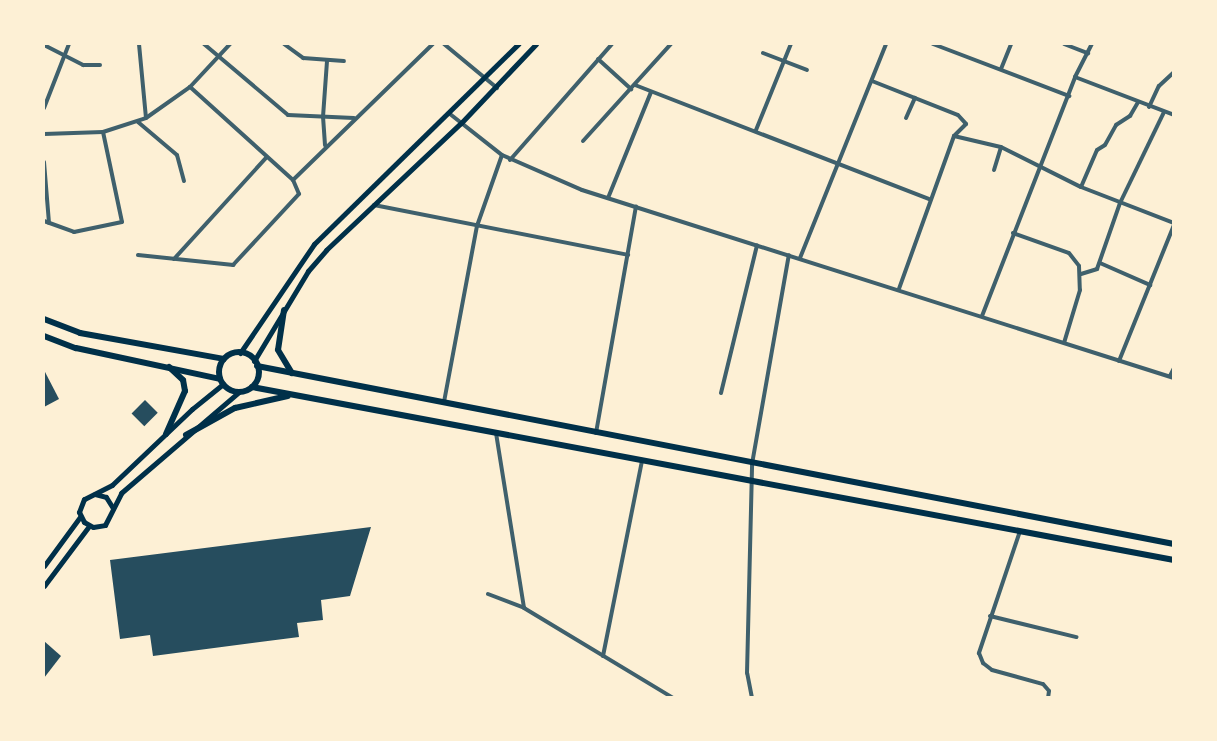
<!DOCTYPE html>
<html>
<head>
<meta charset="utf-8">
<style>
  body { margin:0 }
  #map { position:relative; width:1217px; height:741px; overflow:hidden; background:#fdf0d5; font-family:Literata,serif }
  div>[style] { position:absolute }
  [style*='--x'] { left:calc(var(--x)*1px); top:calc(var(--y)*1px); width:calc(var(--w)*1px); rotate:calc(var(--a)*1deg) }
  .building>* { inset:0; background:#264d5e; transform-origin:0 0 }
  .minor>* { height:4px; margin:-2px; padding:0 2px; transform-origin:2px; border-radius:2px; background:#3f606c }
  .secondary>* { height:5px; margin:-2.5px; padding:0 2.5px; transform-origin:2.5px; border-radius:2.5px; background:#003049 }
  .primary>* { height:6px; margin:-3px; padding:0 3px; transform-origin:3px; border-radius:3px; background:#003049 }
  .primary>.ring { margin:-3px; padding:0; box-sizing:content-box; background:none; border:6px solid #003049; border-radius:50% }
  span { translate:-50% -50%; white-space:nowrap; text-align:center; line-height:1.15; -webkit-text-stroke:4.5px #fdf0d5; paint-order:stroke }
  .frame { position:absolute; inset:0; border:45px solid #fdf0d5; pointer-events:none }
</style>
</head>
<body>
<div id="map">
  <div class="building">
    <i style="clip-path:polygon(44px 370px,59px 399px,44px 407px)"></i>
    <i style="left:145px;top:400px;width:18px;height:19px;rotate:45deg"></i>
    <i style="clip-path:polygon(371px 527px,350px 596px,321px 600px,323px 620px,297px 623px,299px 637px,153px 656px,150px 635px,120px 639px,110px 560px)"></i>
    <i style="clip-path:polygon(44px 641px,61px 656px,44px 678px)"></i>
  </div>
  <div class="minor">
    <i style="--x:139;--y:44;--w:74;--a:84.6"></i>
    <i style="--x:204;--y:44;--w:110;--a:40.2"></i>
    <i style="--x:288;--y:115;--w:66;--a:2.6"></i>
    <i style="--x:284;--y:44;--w:24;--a:36"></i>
    <i style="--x:303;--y:58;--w:41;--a:4.2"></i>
    <i style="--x:444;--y:44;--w:69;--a:39.7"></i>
    <i style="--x:933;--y:44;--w:146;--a:20.9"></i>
    <i style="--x:1064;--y:44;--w:26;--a:21"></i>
    <i style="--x:44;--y:45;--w:44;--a:27.1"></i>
    <i style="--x:83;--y:65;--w:17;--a:0"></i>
    <i style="--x:763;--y:53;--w:47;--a:21.1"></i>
    <i style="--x:598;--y:59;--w:45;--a:42.3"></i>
    <i style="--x:1001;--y:69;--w:27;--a:-68"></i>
    <i style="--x:1075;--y:77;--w:106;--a:21"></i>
    <i style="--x:872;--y:81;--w:92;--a:21.6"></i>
    <i style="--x:958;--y:115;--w:12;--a:48"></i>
    <i style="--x:966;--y:124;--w:17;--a:135"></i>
    <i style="--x:954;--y:136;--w:163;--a:109.8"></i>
    <i style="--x:635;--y:85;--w:315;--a:21.2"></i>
    <i style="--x:1149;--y:107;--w:23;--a:-65"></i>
    <i style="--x:1159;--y:86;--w:21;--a:-43"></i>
    <i style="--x:44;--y:108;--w:69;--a:-68.7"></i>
    <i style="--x:450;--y:114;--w:66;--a:38.3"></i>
    <i style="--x:502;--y:155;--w:87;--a:23.6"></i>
    <i style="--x:582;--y:190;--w:621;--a:17.62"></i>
    <i style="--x:906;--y:118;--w:22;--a:-66"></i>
    <i style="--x:138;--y:122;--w:51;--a:40.2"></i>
    <i style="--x:177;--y:155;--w:27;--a:75"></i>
    <i style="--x:756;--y:130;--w:93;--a:-67.9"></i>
    <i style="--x:44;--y:134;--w:59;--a:-1.9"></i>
    <i style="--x:103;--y:132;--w:45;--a:-18"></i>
    <i style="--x:146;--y:118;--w:54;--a:-35.2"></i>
    <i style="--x:190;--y:87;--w:59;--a:-47.1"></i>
    <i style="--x:954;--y:136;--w:48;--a:13.2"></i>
    <i style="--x:1001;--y:147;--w:89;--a:26.6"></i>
    <i style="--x:1081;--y:187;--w:100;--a:21.2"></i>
    <i style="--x:583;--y:141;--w:131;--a:-47.8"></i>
    <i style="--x:325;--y:145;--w:28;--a:-94"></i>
    <i style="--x:323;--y:117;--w:56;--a:-85.9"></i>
    <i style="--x:510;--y:160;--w:154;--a:-48.7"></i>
    <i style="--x:44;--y:162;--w:61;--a:85.3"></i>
    <i style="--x:994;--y:170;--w:24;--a:-73"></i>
    <i style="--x:293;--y:180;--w:195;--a:-44.2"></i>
    <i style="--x:1081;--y:187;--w:40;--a:-66.6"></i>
    <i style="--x:1097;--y:150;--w:9;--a:-32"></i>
    <i style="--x:1105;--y:145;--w:23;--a:-61"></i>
    <i style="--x:1116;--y:125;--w:17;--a:-33"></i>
    <i style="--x:1130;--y:116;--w:16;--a:-60"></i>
    <i style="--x:608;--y:198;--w:114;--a:-67.9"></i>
    <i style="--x:374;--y:205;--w:259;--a:11.1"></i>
    <i style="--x:44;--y:221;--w:32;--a:20"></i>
    <i style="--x:74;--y:232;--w:49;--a:-11.8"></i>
    <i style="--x:122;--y:222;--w:92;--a:-101.9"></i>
    <i style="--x:1013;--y:233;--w:59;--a:19.7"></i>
    <i style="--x:1069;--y:253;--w:16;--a:52"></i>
    <i style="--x:1079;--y:266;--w:24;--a:88"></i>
    <i style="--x:1080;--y:290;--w:55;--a:106.8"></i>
    <i style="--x:138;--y:255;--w:96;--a:6"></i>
    <i style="--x:233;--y:265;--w:97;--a:-47.1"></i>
    <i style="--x:299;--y:194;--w:15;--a:-113"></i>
    <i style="--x:293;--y:180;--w:139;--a:-137.9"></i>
    <i style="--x:800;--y:258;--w:231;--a:-68.1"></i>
    <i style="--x:174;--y:259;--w:137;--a:-47.7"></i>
    <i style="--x:1100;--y:263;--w:55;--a:23.7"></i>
    <i style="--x:1081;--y:274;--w:17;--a:-17"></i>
    <i style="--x:1097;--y:269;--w:70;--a:-70.8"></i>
    <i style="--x:1120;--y:203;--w:101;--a:-64.2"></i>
    <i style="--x:982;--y:316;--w:256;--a:-68.7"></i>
    <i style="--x:1075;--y:77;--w:37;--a:-63"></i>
    <i style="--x:1119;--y:361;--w:147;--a:-68"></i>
    <i style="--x:1170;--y:376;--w:9;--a:-63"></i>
    <i style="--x:721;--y:393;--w:152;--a:-76.3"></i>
    <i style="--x:444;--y:402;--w:179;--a:-79.4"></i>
    <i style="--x:477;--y:226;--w:75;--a:-70.6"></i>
    <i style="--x:496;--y:433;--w:177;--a:80.9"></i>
    <i style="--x:596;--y:433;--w:230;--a:-80"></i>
    <i style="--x:1020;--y:531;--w:129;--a:108.6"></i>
    <i style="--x:979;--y:653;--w:11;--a:68"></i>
    <i style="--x:983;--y:663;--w:11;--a:38"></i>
    <i style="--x:992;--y:670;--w:53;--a:15.4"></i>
    <i style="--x:1043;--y:684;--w:9;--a:49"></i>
    <i style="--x:1049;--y:691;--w:7;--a:98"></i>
    <i style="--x:488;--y:594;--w:39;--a:21"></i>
    <i style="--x:524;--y:608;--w:174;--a:31.1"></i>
    <i style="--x:990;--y:616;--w:89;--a:13.7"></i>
    <i style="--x:603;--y:656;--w:200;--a:-78.7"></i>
    <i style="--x:752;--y:698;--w:25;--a:-101"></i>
    <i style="--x:747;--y:673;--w:209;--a:-88.6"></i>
    <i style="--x:752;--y:464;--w:212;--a:-80"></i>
  </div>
  <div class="secondary">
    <i style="--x:240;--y:353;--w:132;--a:-55.8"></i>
    <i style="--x:314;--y:244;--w:286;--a:-44.4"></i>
    <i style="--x:254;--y:361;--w:105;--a:-59"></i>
    <i style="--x:308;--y:271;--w:28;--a:-49"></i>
    <i style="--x:326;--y:250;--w:185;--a:-43.3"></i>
    <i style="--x:461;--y:123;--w:109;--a:-46.5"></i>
    <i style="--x:223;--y:384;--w:40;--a:141"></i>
    <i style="--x:192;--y:409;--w:110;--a:136.5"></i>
    <i style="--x:112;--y:485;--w:31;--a:153"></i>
    <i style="--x:84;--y:499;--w:14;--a:111"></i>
    <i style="--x:79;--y:512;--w:11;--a:63"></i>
    <i style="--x:84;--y:522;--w:10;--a:29"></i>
    <i style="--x:93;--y:527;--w:12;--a:-9"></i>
    <i style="--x:105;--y:525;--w:36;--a:-63"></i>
    <i style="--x:121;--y:493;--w:155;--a:-40.6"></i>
    <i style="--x:95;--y:494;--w:11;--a:15"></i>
    <i style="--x:106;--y:497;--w:13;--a:58"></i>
    <i style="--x:44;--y:566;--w:61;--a:-53.7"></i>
    <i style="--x:44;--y:586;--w:75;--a:-53.1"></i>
  </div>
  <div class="primary">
    <i style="--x:284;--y:310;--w:40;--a:98.5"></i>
    <i style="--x:278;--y:350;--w:27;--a:59"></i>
    <i style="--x:44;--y:319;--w:39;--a:21"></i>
    <i style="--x:80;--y:333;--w:146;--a:10.2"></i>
    <i style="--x:44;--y:336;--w:34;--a:21"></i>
    <i style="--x:76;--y:348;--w:147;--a:12.1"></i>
    <i class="ring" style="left:219px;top:352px;width:34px;height:34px"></i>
    <i style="--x:257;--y:366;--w:934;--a:10.99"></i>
    <i style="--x:252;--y:387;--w:938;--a:10.63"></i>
    <i style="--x:166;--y:434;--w:47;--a:-66.2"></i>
    <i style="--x:185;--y:391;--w:11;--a:-100"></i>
    <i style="--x:183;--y:380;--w:19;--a:-137"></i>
    <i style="--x:186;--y:435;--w:56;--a:-28.9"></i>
    <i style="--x:235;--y:408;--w:54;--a:-12.8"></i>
  </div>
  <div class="frame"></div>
</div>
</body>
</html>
